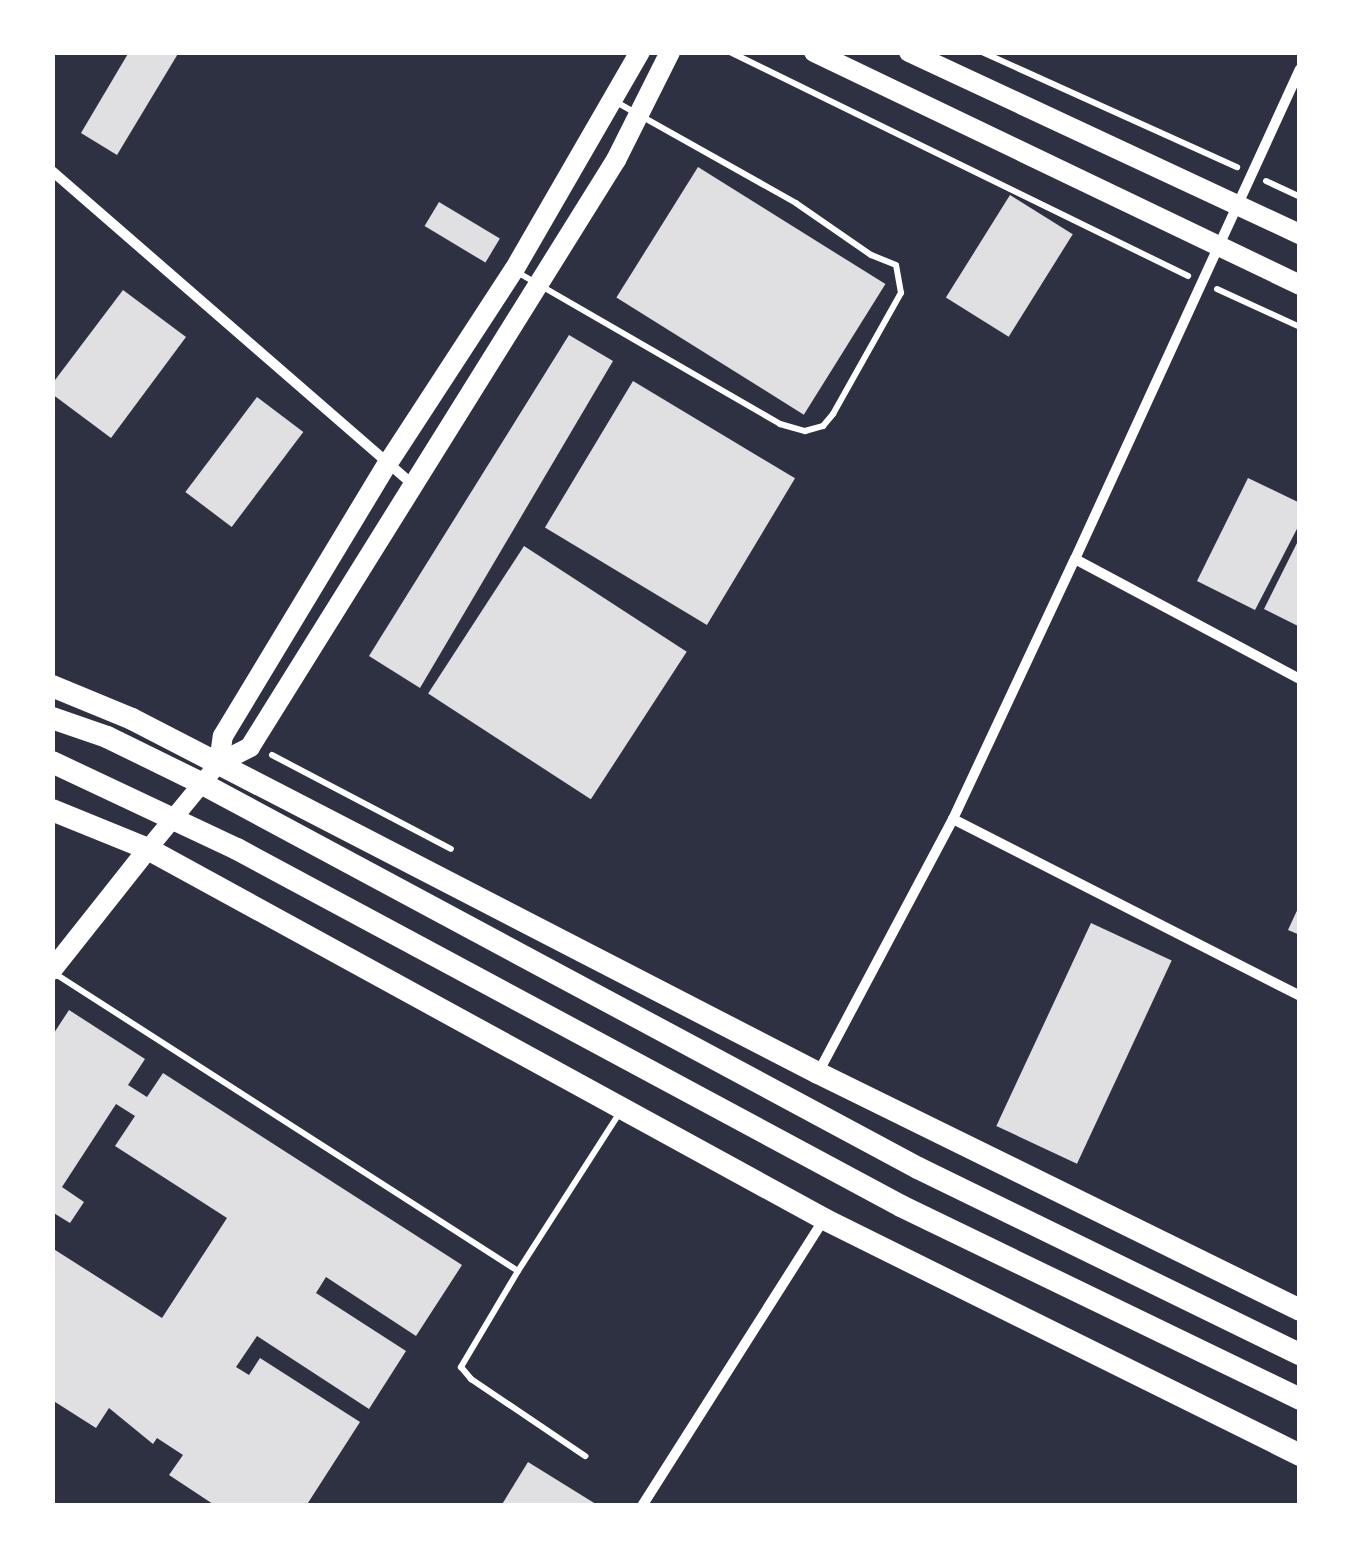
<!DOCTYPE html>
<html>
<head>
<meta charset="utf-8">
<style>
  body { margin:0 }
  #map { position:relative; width:1352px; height:1558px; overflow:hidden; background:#2d3142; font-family:Arial,sans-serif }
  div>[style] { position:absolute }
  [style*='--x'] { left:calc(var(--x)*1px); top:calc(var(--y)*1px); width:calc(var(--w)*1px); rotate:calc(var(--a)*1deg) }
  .building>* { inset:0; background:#e0e0e3; transform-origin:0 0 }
  .path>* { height:6px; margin:-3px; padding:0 3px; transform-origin:3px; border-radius:3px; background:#fff }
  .service>* { height:6px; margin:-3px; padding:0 3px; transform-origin:3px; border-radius:3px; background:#fff }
  .minor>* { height:10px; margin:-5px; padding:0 5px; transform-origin:5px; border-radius:5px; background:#fff }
  .tertiary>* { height:18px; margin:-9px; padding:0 9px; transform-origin:9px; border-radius:9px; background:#fff }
  .secondary>* { height:20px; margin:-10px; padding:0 10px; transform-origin:10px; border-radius:10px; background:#fff }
  .primary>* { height:22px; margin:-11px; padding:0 11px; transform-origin:11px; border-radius:11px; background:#fff }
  span { translate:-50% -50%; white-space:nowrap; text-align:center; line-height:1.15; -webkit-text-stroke:8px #fff; paint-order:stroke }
  .frame { position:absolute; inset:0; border:55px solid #fff; pointer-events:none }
</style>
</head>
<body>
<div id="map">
  <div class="building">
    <i style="clip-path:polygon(129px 52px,179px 52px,117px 155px,81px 133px)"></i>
    <i style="left:698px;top:167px;width:221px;height:154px;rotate:32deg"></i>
    <i style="left:1010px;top:195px;width:74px;height:121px;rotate:32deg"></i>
    <i style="left:439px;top:202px;width:71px;height:28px;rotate:31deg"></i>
    <i style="clip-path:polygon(123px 290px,186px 337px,111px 438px,52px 394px,52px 384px)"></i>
    <i style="clip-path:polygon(569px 335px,613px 361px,420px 688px,369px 656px)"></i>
    <i style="left:633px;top:381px;width:189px;height:171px;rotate:31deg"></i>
    <i style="left:257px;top:397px;width:58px;height:119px;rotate:37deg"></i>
    <i style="clip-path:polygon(1248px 478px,1300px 503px,1300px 523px,1255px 610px,1197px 581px)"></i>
    <i style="clip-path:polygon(1300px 537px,1300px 627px,1264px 609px)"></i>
    <i style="left:524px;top:546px;width:194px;height:176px;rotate:33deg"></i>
    <i style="clip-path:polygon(1300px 904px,1300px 935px,1288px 930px)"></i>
    <i style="left:1091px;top:923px;width:89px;height:224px;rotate:25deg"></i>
    <i style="clip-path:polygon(69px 1010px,145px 1059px,128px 1085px,147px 1097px,163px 1073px,462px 1265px,416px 1336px,326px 1277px,316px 1293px,406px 1351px,369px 1409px,257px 1336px,236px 1367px,249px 1375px,260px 1358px,360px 1422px,306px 1506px,216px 1506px,169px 1475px,183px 1455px,157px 1438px,153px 1444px,109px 1408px,96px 1428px,52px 1400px,52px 1248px,162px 1318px,227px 1218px,115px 1146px,135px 1116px,116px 1104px,62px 1187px,84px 1202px,70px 1223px,52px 1212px,52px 1036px)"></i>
    <i style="clip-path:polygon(528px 1462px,599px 1506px,501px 1506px)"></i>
  </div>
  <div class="path">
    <i style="--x:730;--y:52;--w:510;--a:26.06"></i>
    <i style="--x:982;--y:52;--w:280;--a:24.3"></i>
    <i style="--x:1266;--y:181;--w:38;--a:25"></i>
    <i style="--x:1217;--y:289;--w:91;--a:24.6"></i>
    <i style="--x:272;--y:755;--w:202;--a:27.7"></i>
  </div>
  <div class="service">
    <i style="--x:517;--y:272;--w:304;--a:30"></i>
    <i style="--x:780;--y:424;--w:26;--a:16"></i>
    <i style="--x:805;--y:431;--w:19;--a:-16"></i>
    <i style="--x:823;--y:426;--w:16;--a:-50"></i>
    <i style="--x:833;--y:414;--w:139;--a:-60.7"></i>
    <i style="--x:901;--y:293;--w:28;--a:-100"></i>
    <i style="--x:896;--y:265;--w:27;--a:-158"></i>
    <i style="--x:871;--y:255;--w:91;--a:-145.3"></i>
    <i style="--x:796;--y:203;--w:206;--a:-150.7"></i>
    <i style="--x:54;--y:973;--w:551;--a:32.71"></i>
    <i style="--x:518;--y:1271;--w:185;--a:-57.3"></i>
    <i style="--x:518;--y:1271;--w:112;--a:120.7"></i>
    <i style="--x:461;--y:1367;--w:16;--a:50"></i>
    <i style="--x:471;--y:1379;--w:138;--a:34"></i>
  </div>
  <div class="minor">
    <i style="--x:52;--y:171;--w:478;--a:41"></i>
    <i style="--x:1075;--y:559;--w:539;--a:-65.34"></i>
    <i style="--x:953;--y:819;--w:287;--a:-64.9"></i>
    <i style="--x:1075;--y:559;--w:255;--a:28.1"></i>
    <i style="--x:818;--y:1073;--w:288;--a:-62"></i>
    <i style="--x:953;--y:819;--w:390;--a:27"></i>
    <i style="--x:642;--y:1506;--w:340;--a:-57.6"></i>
  </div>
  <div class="tertiary">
    <i style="--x:148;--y:849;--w:112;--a:-50.5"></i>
  </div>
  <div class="secondary">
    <i style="--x:814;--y:52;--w:539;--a:25.61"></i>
    <i style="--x:909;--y:52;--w:431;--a:25"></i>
    <i style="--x:219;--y:763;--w:35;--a:-27"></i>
    <i style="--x:250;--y:747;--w:692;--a:-58.06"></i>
    <i style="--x:616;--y:160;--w:121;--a:-63.4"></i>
    <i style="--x:219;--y:763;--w:27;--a:-82"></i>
    <i style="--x:223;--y:736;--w:319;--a:-58.9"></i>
    <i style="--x:388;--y:463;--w:230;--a:-56.9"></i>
    <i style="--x:514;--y:270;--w:252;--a:-60"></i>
    <i style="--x:52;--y:970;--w:154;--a:-51.6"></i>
  </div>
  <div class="primary">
    <i style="--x:52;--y:686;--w:87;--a:22.4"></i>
    <i style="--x:132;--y:719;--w:772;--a:27.3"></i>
    <i style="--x:818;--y:1073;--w:537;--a:26.18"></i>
    <i style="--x:52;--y:718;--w:58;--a:19.1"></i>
    <i style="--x:107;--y:737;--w:102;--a:26.1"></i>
    <i style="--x:199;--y:782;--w:816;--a:28.23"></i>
    <i style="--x:918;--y:1168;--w:425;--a:26"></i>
    <i style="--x:52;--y:762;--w:204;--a:25.2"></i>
    <i style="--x:237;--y:849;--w:754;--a:28.26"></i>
    <i style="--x:901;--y:1206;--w:443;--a:25.8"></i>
    <i style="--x:52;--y:810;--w:104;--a:22.1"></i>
    <i style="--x:148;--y:849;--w:771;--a:28.69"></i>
    <i style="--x:824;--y:1219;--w:531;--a:26.37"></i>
  </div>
  <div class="frame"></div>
</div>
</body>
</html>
